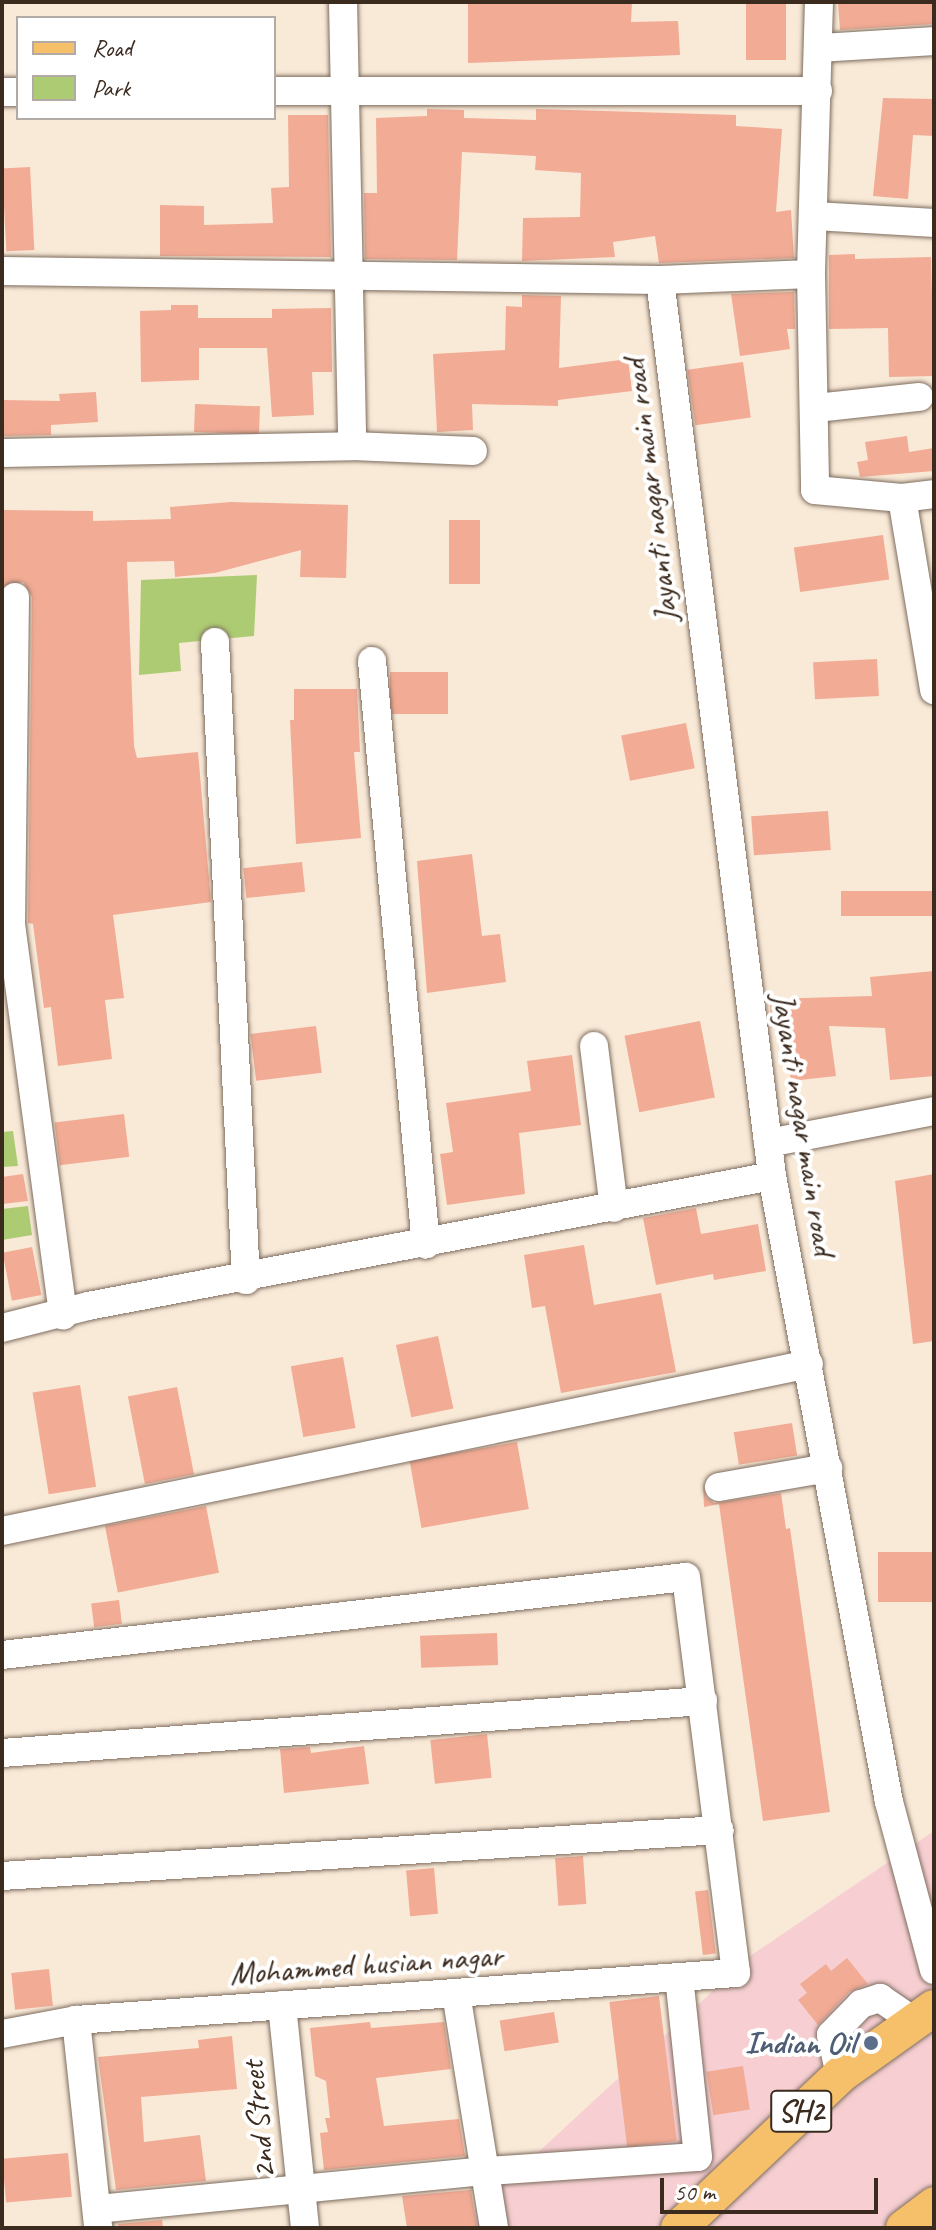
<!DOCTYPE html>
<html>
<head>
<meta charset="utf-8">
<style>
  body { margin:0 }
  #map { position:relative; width:936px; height:2230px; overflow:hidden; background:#f9e9d7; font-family:Caveat,sans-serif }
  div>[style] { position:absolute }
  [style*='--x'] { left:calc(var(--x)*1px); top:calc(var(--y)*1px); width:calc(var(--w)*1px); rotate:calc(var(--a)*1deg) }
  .built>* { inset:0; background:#f7cfd2 }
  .green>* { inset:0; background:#adcb73 }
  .building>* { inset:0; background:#f2ab95; transform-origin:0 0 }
  .roads { filter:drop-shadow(0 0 2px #7e6d5f) drop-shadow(0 0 2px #7e6d5f) }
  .minor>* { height:28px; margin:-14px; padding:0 14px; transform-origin:14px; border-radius:14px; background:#fff }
  .major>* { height:36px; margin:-18px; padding:0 18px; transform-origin:18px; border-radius:18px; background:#f6c06b }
  .dots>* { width:22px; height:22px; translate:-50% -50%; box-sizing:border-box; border:4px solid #fff; border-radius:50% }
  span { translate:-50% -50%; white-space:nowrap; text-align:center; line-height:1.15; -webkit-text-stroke:8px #fff; paint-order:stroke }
  .shield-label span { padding:2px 6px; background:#fff; border:2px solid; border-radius:6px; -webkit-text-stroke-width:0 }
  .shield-label { font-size:30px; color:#3b2a1e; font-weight:700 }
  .street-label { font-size:32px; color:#3b2a1e }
  .service-label { font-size:32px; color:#4e5e75; font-weight:700 }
  .right { translate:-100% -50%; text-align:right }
  .frame { position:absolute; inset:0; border:4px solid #3b2a1e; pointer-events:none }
  .legend { position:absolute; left:16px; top:16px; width:260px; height:104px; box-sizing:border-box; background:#fff; border:2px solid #b1aaa5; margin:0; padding:10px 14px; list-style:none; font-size:24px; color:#3b2a1e }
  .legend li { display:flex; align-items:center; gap:16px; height:40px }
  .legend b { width:40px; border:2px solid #b1aaa5 }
  .scale { position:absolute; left:660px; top:2178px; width:218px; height:36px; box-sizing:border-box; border:4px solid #3b2a1e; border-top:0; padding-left:10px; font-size:24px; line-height:28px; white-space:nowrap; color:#3b2a1e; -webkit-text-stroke:6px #fff; paint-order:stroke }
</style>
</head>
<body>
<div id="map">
  <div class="built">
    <i style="clip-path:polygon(934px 1831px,934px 2228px,456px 2228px,753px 1954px)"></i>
  </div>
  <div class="green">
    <i style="clip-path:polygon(257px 575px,254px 636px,179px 643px,181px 671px,139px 675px,141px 580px)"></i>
    <i style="clip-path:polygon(13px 1131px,18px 1166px,2px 1167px,2px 1132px)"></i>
    <i style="clip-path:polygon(28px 1206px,32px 1235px,2px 1240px,2px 1209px)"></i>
  </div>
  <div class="building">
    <i style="clip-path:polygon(468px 2px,632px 2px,631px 22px,678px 21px,680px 55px,468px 63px)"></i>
    <i style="left:746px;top:2px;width:40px;height:58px"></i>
    <i style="clip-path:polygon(838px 2px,934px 2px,934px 24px,840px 30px)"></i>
    <i style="clip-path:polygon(883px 98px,934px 99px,934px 136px,913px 135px,908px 199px,873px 196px)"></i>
    <i style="clip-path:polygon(427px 109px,464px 110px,464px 118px,536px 120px,536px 109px,736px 115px,736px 126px,782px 129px,776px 212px,791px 210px,794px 258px,659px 263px,655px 236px,613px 242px,615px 257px,522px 261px,523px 218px,580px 217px,581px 173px,535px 170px,536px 156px,462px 152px,457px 260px,365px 259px,364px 193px,377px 193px,376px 118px,427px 116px)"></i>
    <i style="clip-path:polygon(288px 115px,328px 115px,331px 257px,160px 256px,160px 205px,204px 206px,204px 225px,273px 223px,271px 188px,289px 187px)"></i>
    <i style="left:30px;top:167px;width:83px;height:28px;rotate:87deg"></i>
    <i style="clip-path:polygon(855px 254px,855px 259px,931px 257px,934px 376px,889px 377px,888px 328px,829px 329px,829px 255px)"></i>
    <i style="clip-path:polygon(794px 292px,795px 329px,787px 329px,790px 349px,740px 356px,731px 294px)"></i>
    <i style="clip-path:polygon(522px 295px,561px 296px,559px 368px,628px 359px,632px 391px,558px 400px,558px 406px,472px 404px,473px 430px,437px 432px,433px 354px,505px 350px,506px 306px,522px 307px)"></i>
    <i style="clip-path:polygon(171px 305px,198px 305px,198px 318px,272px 318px,272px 309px,331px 308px,332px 372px,312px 372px,314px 415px,272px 417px,267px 348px,199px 348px,199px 380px,141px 382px,140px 311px,171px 310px)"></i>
    <i style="left:743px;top:362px;width:56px;height:56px;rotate:82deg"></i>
    <i style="clip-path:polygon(96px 392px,98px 422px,51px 425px,51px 435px,2px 436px,2px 400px,60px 401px,59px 394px)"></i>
    <i style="left:195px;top:404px;width:65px;height:28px;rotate:2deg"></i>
    <i style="clip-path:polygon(907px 436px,909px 452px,934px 448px,934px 471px,860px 477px,857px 462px,868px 460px,865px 442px)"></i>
    <i style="clip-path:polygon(231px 502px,348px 505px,346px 578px,300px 577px,301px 550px,215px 573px,175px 577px,174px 561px,127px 562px,134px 746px,137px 758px,198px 752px,211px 902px,113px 915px,124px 998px,105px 1000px,112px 1059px,58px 1066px,51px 1007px,44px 1008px,33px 924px,28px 923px,32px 597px,23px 582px,2px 587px,2px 510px,93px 511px,93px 521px,171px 519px,170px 507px)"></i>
    <i style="left:449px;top:520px;width:31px;height:64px"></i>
    <i style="left:883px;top:535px;width:45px;height:90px;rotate:82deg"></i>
    <i style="left:877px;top:659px;width:37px;height:64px;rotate:87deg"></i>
    <i style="left:390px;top:672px;width:58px;height:42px"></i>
    <i style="clip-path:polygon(294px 689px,357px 689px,360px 752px,354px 752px,361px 838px,296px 844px,290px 720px,294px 720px)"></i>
    <i style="left:686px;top:723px;width:46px;height:66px;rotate:79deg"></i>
    <i style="left:828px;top:811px;width:39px;height:77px;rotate:86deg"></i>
    <i style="clip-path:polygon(472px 854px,482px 936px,500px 934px,506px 982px,427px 993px,417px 861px)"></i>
    <i style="left:302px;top:862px;width:30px;height:59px;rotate:84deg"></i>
    <i style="left:934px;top:891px;width:25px;height:93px;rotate:90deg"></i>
    <i style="clip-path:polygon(934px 971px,934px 1076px,890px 1080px,885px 1028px,829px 1026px,836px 1076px,791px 1081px,784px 1027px,771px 1028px,770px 999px,872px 996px,870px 977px)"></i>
    <i style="left:700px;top:1021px;width:78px;height:77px;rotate:79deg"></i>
    <i style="left:316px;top:1026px;width:47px;height:66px;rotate:83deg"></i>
    <i style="clip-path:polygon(572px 1055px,581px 1125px,519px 1133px,525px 1194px,447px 1205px,440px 1154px,453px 1152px,446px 1103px,531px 1091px,527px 1061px)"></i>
    <i style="left:124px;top:1114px;width:43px;height:70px;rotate:83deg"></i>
    <i style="clip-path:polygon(23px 1174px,28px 1201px,2px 1204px,2px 1177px)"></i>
    <i style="clip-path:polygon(934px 1174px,934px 1341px,913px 1344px,895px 1181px)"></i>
    <i style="clip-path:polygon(696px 1208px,701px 1234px,758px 1224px,766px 1271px,714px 1280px,713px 1274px,656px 1285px,643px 1218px)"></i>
    <i style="clip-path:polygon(584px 1245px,594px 1305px,661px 1293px,676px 1372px,561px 1393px,545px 1306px,532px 1308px,524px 1255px)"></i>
    <i style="left:32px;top:1247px;width:49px;height:30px;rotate:79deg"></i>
    <i style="left:438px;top:1336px;width:74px;height:43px;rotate:78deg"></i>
    <i style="left:343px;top:1357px;width:72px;height:53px;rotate:80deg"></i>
    <i style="left:80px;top:1385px;width:103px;height:48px;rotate:81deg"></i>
    <i style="left:177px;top:1387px;width:89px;height:50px;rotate:79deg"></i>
    <i style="left:792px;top:1423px;width:33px;height:59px;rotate:81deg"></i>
    <i style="left:517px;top:1442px;width:68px;height:109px;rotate:80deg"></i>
    <i style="clip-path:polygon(703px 1483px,706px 1497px,714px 1503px,781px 1493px,786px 1529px,790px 1528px,830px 1812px,763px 1821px,719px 1504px,704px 1507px)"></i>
    <i style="left:206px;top:1506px;width:68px;height:103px;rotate:79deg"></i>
    <i style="left:934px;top:1552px;width:50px;height:56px;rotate:90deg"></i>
    <i style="left:119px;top:1600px;width:24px;height:28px;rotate:83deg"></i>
    <i style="left:497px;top:1633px;width:32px;height:77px;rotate:88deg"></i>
    <i style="left:487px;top:1734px;width:44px;height:57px;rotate:84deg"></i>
    <i style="clip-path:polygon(364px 1746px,369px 1784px,284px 1793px,280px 1749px,310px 1747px,311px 1753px)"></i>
    <i style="left:583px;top:1856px;width:48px;height:28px;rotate:86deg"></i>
    <i style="left:434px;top:1868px;width:46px;height:28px;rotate:85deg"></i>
    <i style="left:708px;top:1890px;width:64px;height:13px;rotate:83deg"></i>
    <i style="clip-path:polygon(847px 1958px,868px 1984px,849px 1992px,818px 2025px,798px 2000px,807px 1993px,800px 1984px,826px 1964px,831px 1971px)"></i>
    <i style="left:49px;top:1969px;width:37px;height:38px;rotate:84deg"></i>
    <i style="left:659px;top:1996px;width:146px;height:50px;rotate:83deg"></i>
    <i style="left:554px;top:2012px;width:31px;height:55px;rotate:81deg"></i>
    <i style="clip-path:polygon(370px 2022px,371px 2028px,444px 2022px,451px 2069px,376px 2078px,384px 2126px,459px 2119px,465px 2156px,324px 2170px,320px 2133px,328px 2132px,325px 2118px,330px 2118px,326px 2081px,315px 2076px,310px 2028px)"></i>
    <i style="clip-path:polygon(232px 2036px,237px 2089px,141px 2097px,144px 2142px,200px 2135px,206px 2181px,116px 2190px,98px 2057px,199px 2048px,198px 2040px)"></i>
    <i style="left:743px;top:2066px;width:44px;height:37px;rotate:81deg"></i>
    <i style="left:68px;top:2153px;width:44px;height:66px;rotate:85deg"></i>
    <i style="clip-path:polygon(471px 2190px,477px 2228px,407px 2228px,402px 2196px)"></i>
    <i style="clip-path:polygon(162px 2220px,163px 2228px,119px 2228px,118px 2224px)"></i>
  </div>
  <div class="roads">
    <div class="minor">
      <i style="--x:343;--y:2;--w:444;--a:88.8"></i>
      <i style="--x:819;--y:2;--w:272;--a:91.7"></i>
      <i style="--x:811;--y:274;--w:216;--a:88.9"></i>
      <i style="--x:815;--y:490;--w:87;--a:5.3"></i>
      <i style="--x:902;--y:498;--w:195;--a:80.5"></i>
      <i style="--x:819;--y:48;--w:115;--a:-3.5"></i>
      <i style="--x:274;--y:91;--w:544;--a:0"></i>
      <i style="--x:2;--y:92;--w:16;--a:0"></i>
      <i style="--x:816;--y:216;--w:118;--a:3.4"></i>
      <i style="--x:2;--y:271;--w:658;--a:0.78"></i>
      <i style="--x:660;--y:280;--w:151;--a:-2.3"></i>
      <i style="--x:660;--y:280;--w:903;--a:82.87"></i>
      <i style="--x:772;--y:1176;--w:637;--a:79.41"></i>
      <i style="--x:889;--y:1802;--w:174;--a:75"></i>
      <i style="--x:816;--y:408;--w:104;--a:-6.1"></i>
      <i style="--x:2;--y:453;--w:350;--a:-1.1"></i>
      <i style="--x:352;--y:446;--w:121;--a:2.4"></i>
      <i style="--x:902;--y:498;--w:32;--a:-7"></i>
      <i style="--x:215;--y:642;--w:639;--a:87.22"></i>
      <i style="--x:372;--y:661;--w:586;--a:84.72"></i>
      <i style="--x:2;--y:923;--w:9;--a:6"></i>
      <i style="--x:11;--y:924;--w:395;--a:82.4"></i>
      <i style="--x:11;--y:924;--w:327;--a:-89.3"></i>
      <i style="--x:594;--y:1046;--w:163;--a:83"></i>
      <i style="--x:768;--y:1143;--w:169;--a:-10.9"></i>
      <i style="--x:2;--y:1328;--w:89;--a:-14.3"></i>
      <i style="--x:88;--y:1306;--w:696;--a:-10.76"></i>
      <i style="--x:719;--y:1487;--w:111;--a:-9.9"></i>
      <i style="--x:2;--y:1531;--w:824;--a:-11.69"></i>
      <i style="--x:2;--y:1655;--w:688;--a:-6.51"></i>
      <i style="--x:686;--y:1577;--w:399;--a:82.8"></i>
      <i style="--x:736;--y:1973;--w:662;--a:175.93"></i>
      <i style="--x:76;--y:2020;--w:75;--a:169.3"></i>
      <i style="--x:2;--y:1753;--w:703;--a:-4.24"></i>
      <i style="--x:2;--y:1876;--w:719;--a:-3.67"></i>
      <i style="--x:456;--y:1993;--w:238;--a:80.8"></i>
      <i style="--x:282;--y:2005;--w:224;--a:84.1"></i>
      <i style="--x:76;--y:2020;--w:208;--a:83.9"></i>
      <i style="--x:840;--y:2075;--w:41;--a:-102.7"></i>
      <i style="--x:831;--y:2035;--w:43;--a:-45.9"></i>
      <i style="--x:861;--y:2004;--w:20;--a:-18"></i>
      <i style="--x:880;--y:1998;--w:42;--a:34.4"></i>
      <i style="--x:97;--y:2209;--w:392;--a:-5.6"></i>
      <i style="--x:487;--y:2171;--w:211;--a:-3.8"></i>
      <i style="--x:698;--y:2157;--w:181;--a:-96"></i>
    </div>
    <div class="major">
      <i style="--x:679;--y:2228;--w:222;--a:-43.5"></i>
      <i style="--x:840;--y:2075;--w:115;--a:-35.5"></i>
      <i style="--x:904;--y:2228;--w:38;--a:-37"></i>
    </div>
  </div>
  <div class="dots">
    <i style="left:871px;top:2043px;background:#5c6f8a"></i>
  </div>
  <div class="shield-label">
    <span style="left:801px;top:2111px">SH2</span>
  </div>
  <div class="street-label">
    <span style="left:651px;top:491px;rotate:-97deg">Jayanti nagar main road</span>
    <span style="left:803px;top:1124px;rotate:81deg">Jayanti nagar main road</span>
    <span style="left:366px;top:1965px;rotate:-4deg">Mohammed husian nagar</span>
    <span style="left:259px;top:2120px;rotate:-96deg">2nd Street</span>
  </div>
  <div class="service-label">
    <span class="right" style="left:855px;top:2043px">Indian Oil</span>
  </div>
  <div class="frame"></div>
  <ul class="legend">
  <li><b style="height:10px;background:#f6c06b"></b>Road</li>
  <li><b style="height:22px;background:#adcb73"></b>Park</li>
  </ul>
  <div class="scale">50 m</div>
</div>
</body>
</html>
